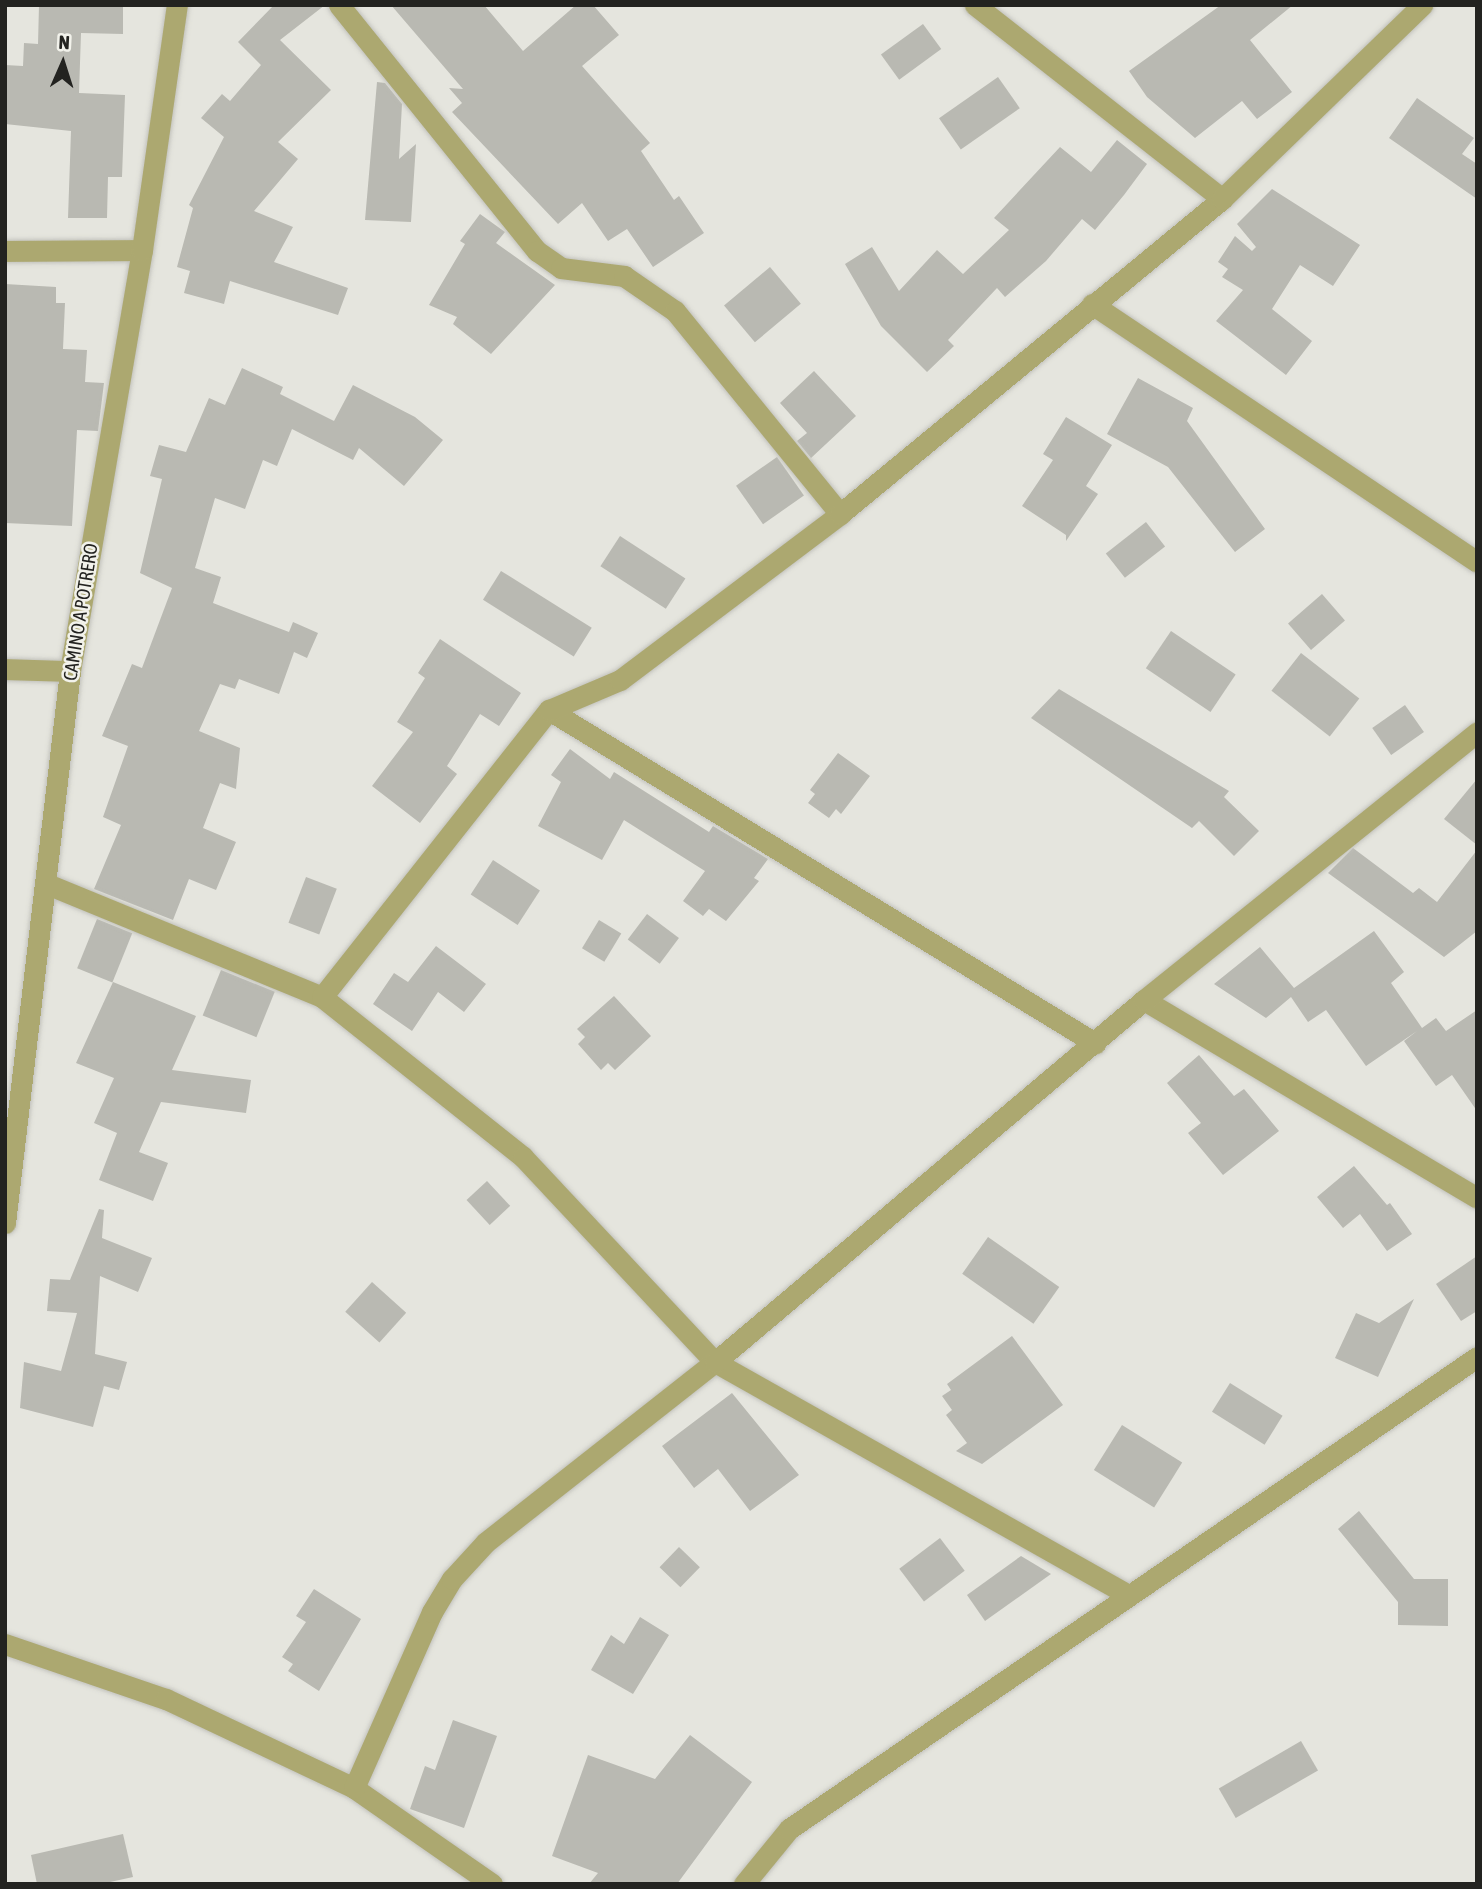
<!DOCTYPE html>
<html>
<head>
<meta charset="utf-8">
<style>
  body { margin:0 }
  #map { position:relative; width:1482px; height:1889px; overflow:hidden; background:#e5e5de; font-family:"Asap Condensed",sans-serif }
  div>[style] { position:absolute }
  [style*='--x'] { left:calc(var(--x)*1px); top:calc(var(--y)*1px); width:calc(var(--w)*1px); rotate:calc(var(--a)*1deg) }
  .building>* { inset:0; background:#b9b9b2; transform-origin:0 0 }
  .roads { filter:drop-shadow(0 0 2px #c2c2bc) drop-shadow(0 0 2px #c2c2bc) }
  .minor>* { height:21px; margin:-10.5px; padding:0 10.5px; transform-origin:10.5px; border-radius:10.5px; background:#aca870 }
  .tertiary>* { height:21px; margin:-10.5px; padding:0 10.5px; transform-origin:10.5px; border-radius:10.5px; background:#aca870 }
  span { translate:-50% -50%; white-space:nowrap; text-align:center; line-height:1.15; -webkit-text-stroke:5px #f2f2eb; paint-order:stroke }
  .street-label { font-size:19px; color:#232320 }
  .frame { position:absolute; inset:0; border:7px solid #232320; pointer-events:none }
  .north { position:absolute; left:28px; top:28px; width:70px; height:70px; -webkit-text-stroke:5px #f2f2eb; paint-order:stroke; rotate:3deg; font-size:19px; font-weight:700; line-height:28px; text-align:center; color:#232320 }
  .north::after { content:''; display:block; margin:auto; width:24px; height:32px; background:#232320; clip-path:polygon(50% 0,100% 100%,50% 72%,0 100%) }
</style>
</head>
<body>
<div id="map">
  <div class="building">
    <i style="clip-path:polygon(39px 5px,123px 5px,123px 34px,81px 33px,79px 93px,125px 95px,122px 177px,108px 177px,107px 218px,68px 218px,71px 131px,5px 124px,5px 65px,23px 66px,24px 43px,38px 44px)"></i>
    <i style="clip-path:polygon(274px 5px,325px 5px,280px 40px,331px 90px,278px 142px,298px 159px,254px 211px,293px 227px,274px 262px,348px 288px,338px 315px,230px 281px,224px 304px,184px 293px,190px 271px,177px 267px,193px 208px,189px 205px,224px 137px,201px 118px,222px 94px,230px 101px,261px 65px,238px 42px)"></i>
    <i style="clip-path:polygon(391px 5px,484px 5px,523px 51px,576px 5px,593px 5px,619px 35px,582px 66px,650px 143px,641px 151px,674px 200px,679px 196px,704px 233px,653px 267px,627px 229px,608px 241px,582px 203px,558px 224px,452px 112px,462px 103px,449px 88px,463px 89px)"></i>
    <i style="clip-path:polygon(1221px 5px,1293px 5px,1250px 40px,1292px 92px,1257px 119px,1242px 101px,1195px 138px,1147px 97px,1129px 71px)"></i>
    <i style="left:923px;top:24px;width:31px;height:52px;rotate:54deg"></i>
    <i style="left:998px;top:77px;width:38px;height:72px;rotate:55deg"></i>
    <i style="clip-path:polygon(377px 82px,385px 83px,402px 104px,399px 159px,416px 144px,411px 222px,365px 220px)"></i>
    <i style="clip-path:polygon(1417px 98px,1474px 138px,1462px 154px,1477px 164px,1477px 199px,1389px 138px)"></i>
    <i style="clip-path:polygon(1117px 140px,1147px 164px,1124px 195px,1095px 230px,1082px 219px,1046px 261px,1005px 297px,997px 288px,948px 340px,954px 346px,927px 372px,881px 326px,845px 264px,872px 247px,899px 291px,937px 250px,963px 274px,1009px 230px,994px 218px,1060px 147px,1091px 172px)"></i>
    <i style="clip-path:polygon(1272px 189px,1360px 245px,1333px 286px,1300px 265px,1272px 309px,1312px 341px,1286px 375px,1216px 321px,1243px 290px,1222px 277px,1228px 269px,1218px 262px,1235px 236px,1252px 251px,1256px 247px,1237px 224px)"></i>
    <i style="clip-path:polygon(480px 214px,505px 232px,496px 243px,555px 285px,491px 354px,453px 324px,457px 317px,429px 305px,465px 244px,460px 241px)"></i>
    <i style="left:770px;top:267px;width:48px;height:60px;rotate:50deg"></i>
    <i style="clip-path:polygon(5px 284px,56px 287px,56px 303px,65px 303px,63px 349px,87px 350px,85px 382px,104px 383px,98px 431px,77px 430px,72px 526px,5px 523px)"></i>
    <i style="clip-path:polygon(242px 368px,283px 387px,280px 394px,334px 421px,353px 385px,415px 417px,443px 440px,404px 486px,359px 448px,353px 460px,292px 429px,277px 466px,263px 460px,245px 509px,215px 498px,195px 568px,221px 577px,213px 603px,289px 632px,293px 622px,318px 633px,307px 658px,294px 652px,279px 694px,239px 679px,235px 689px,220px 684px,199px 731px,240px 748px,236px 789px,220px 783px,203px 828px,236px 842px,216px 890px,189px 879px,173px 920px,94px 889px,121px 825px,103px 817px,128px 746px,102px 736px,132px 664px,142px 668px,172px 588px,140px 573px,162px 479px,150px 476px,159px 445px,186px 452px,209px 398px,225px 405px)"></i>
    <i style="clip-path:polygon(814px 371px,856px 416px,811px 458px,797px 441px,807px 433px,780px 403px)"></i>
    <i style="clip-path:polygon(1138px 378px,1193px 408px,1187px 421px,1265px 529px,1235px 552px,1168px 467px,1107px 434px)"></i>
    <i style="clip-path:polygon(1066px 417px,1112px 445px,1086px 486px,1098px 494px,1066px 541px,1066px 535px,1022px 506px,1053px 460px,1043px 454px)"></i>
    <i style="left:777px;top:457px;width:47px;height:50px;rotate:55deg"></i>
    <i style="left:1146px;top:522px;width:31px;height:51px;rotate:52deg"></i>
    <i style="left:620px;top:536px;width:78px;height:36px;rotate:33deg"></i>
    <i style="left:501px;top:571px;width:107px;height:34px;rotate:32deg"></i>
    <i style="left:1322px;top:594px;width:35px;height:45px;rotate:49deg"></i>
    <i style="left:1171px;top:631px;width:78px;height:45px;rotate:34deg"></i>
    <i style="clip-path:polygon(440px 639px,521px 693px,499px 726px,480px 714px,447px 766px,457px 774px,420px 823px,372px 786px,413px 732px,397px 722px,425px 678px,418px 673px)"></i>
    <i style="left:1301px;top:653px;width:74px;height:48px;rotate:38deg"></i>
    <i style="clip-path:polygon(1059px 689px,1229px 791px,1224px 797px,1259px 831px,1234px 856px,1199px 821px,1192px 828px,1031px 718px)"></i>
    <i style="left:1405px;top:705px;width:33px;height:40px;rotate:55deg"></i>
    <i style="clip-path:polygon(570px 749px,610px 779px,614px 772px,709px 832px,713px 826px,768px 859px,754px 878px,759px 881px,726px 921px,709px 909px,703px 916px,683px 901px,705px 871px,624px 820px,602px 860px,538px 826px,561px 782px,551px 775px)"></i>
    <i style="clip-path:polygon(838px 753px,870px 776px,841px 814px,836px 809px,829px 818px,808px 803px,815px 794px,810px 790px)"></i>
    <i style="clip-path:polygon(1477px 779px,1477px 845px,1444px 819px)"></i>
    <i style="clip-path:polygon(1353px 848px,1413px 893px,1419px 888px,1437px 902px,1477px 850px,1477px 931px,1444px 957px,1328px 873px)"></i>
    <i style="left:493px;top:860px;width:56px;height:41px;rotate:33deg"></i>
    <i style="left:306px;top:877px;width:33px;height:49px;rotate:21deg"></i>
    <i style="left:647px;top:914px;width:40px;height:32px;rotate:37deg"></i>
    <i style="left:97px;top:919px;width:38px;height:53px;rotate:22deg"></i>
    <i style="left:599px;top:920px;width:26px;height:33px;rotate:31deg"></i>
    <i style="clip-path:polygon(1374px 931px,1404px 972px,1391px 983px,1422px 1028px,1436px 1018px,1446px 1031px,1477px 1010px,1477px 1111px,1452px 1075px,1436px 1086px,1404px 1041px,1417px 1031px,1366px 1066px,1326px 1010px,1308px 1022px,1291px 997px,1266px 1018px,1214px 984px,1260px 947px,1294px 988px)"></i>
    <i style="clip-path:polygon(436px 946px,486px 984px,464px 1012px,438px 992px,412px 1031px,373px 1004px,394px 973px,408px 982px)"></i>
    <i style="left:221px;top:970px;width:58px;height:49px;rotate:22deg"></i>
    <i style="clip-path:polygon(113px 982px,196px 1016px,172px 1070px,251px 1080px,246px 1113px,161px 1102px,139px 1152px,168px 1163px,153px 1201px,99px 1180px,117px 1133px,94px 1123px,114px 1078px,76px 1063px)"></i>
    <i style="clip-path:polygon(614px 996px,651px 1036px,615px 1070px,608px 1063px,601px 1070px,578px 1044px,585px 1037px,577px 1029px)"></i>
    <i style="clip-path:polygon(1199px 1055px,1234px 1096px,1244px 1089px,1279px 1131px,1223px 1175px,1188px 1133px,1201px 1123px,1167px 1083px)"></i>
    <i style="clip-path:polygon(1354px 1166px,1387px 1205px,1390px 1203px,1412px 1234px,1387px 1251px,1360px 1214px,1343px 1228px,1317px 1197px)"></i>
    <i style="left:487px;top:1181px;width:34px;height:28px;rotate:47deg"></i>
    <i style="clip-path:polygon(99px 1209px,104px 1210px,102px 1238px,152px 1258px,138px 1292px,100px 1276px,95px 1354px,127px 1362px,119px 1390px,104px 1386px,93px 1427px,20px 1408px,24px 1362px,61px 1371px,77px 1313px,47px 1311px,50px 1279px,70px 1280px)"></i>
    <i style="left:988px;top:1237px;width:87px;height:45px;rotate:35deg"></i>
    <i style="clip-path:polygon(1477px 1256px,1477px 1311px,1461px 1321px,1436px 1284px)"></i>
    <i style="left:372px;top:1282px;width:46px;height:40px;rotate:42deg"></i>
    <i style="clip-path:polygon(1414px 1299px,1378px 1377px,1335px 1358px,1356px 1313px,1379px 1323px)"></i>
    <i style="clip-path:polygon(1012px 1336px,1063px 1405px,982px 1464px,956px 1451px,967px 1443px,946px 1415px,952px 1410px,942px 1396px,951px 1390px,947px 1384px)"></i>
    <i style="left:1230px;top:1383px;width:62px;height:34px;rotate:32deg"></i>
    <i style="clip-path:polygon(732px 1393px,799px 1475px,750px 1511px,718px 1469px,694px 1488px,662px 1446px)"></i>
    <i style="left:1122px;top:1425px;width:71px;height:53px;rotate:32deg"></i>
    <i style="clip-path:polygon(1359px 1511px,1414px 1579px,1448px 1579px,1448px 1626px,1398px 1625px,1398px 1602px,1338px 1529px)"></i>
    <i style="left:940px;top:1538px;width:41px;height:51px;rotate:53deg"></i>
    <i style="left:679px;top:1547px;width:29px;height:28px;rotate:44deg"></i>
    <i style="clip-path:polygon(1021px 1556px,1051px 1574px,985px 1621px,967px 1595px)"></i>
    <i style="clip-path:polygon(314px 1589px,361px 1619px,319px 1691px,288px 1671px,293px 1664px,282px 1657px,306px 1622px,296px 1616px)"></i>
    <i style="clip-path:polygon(640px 1617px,669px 1635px,633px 1694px,591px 1670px,611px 1635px,624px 1644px)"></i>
    <i style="clip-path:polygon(453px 1720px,497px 1736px,464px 1828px,410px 1809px,425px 1766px,435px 1770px)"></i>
    <i style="clip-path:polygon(690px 1735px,752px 1782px,677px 1884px,589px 1884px,598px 1873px,552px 1856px,588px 1755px,655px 1779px)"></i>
    <i style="left:1301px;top:1741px;width:34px;height:95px;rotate:60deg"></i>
    <i style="clip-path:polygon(123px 1834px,133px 1877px,101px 1884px,37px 1884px,31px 1855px)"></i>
  </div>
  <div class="roads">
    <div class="minor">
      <i style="--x:339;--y:5;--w:316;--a:51.2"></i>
      <i style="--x:537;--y:251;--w:29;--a:35"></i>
      <i style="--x:561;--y:268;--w:64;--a:7.2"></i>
      <i style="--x:624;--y:276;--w:62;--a:34.5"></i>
      <i style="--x:675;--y:311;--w:262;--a:50.9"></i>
      <i style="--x:975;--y:5;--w:314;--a:38.1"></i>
      <i style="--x:5;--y:251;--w:137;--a:-0.4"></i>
      <i style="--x:1092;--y:304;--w:463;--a:33.8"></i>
      <i style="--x:5;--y:669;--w:65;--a:1.8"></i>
      <i style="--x:549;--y:710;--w:640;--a:31.38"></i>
      <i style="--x:47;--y:884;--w:297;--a:22.3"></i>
      <i style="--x:322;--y:997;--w:257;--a:38.5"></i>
      <i style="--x:523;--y:1157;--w:281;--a:46.9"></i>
      <i style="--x:715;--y:1362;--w:473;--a:29.4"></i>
      <i style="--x:322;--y:997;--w:366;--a:-51.7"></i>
      <i style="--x:549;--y:710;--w:77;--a:-22.9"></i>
      <i style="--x:620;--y:680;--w:276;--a:-37"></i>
      <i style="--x:840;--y:514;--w:495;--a:-39.5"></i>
      <i style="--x:1222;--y:199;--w:279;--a:-44.1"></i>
      <i style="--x:1144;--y:1000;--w:387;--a:30.7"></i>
      <i style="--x:5;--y:1644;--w:170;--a:18.9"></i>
      <i style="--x:166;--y:1699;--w:208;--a:25.3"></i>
      <i style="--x:354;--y:1788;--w:168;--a:34.8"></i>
      <i style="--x:354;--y:1788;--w:193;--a:-66.1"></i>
      <i style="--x:432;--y:1612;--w:39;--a:-59"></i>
      <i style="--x:452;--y:1579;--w:50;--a:-47.4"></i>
      <i style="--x:486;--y:1542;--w:291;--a:-38.2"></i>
      <i style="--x:715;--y:1362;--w:561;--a:-40.16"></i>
      <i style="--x:1144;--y:1000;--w:427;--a:-38.8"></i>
      <i style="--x:744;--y:1884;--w:71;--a:-50.7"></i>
      <i style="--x:789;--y:1829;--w:834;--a:-34.45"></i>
    </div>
    <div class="tertiary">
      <i style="--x:5;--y:1223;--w:556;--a:-83.28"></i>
      <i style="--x:70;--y:671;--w:427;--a:-80.3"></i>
      <i style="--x:142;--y:250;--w:247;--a:-81.9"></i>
    </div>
  </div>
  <div class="street-label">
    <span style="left:81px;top:612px;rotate:-81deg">CAMINO A POTRERO</span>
  </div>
  <div class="frame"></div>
  <div class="north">N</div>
</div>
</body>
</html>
